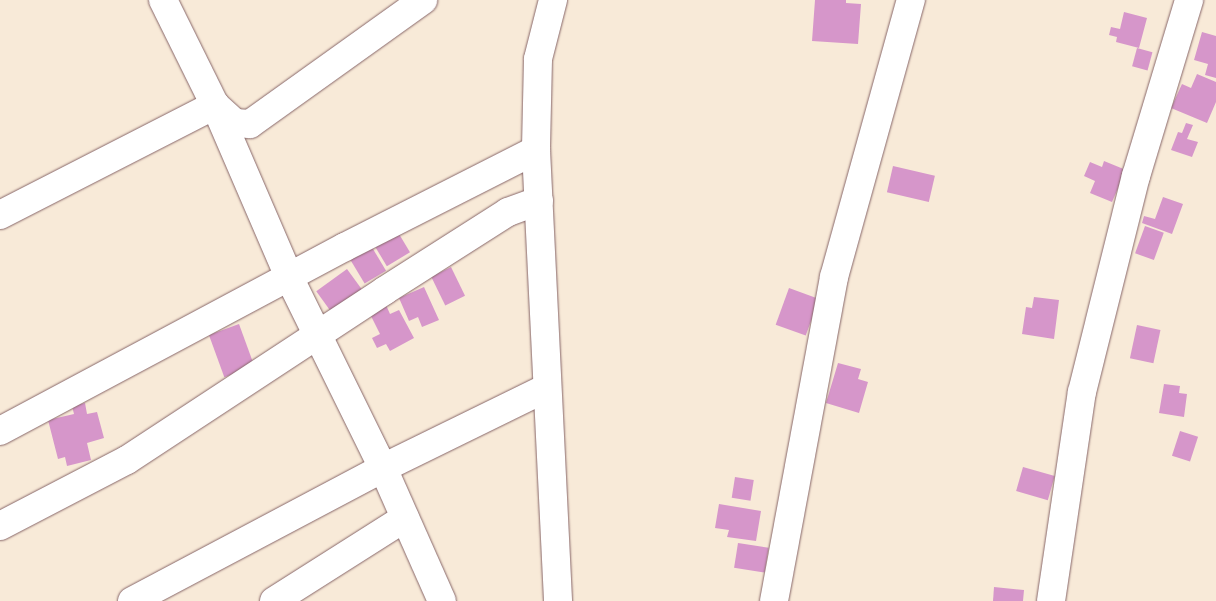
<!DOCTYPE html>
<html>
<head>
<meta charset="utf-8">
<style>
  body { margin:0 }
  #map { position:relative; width:1216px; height:601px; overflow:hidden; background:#f8ead8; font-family:Delius,sans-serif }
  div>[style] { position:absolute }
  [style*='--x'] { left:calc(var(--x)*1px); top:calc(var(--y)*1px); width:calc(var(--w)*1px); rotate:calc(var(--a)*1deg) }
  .building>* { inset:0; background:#d696ca; transform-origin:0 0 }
  .roads { filter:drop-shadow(0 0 1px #876668) drop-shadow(0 0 1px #876668) }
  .minor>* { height:28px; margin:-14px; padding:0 14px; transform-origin:14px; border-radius:14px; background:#fff }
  span { translate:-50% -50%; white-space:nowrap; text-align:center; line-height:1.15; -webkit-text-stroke:4.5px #fff; paint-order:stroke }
</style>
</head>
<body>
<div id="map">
  <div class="building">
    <i style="clip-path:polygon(815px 0,846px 0,846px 3px,861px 4px,858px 44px,812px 41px)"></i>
    <i style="clip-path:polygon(1124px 12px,1147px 18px,1139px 48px,1116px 42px,1117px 37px,1109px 35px,1111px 27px,1120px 29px)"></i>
    <i style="clip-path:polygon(1202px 32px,1216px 36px,1216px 78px,1205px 75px,1208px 64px,1194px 60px)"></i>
    <i style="left:1137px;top:48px;width:16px;height:19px;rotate:15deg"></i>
    <i style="clip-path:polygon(1197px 74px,1216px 82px,1216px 102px,1207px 123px,1171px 108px,1182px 84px,1191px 88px)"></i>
    <i style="clip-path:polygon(1186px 123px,1193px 125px,1187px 139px,1198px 142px,1192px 157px,1171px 150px,1178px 132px,1182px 133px)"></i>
    <i style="clip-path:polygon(1104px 161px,1126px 170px,1112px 202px,1090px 193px,1095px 181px,1084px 176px,1090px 162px,1102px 167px)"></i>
    <i style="left:893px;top:166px;width:43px;height:27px;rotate:13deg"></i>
    <i style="clip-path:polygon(1163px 197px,1183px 204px,1172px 234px,1142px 223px,1144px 216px,1155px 219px)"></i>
    <i style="left:393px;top:224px;width:33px;height:27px;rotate:59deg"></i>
    <i style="left:1145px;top:226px;width:20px;height:29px;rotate:20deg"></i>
    <i style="left:367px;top:239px;width:37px;height:25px;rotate:59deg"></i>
    <i style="left:451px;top:267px;width:32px;height:22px;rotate:64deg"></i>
    <i style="left:347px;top:269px;width:27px;height:38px;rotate:54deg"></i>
    <i style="clip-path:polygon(424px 287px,439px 320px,422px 327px,418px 317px,409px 321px,399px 298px)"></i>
    <i style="left:789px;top:288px;width:32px;height:39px;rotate:20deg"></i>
    <i style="clip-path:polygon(1034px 297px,1059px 300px,1054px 339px,1022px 334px,1026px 307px,1032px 308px)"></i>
    <i style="clip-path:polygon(386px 305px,390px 314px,399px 310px,414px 338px,390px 351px,386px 344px,377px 348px,372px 338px,380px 334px,370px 314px)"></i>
    <i style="left:239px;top:324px;width:45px;height:32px;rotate:70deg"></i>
    <i style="left:1137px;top:325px;width:24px;height:34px;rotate:12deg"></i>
    <i style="clip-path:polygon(838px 363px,861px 369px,858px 379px,868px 382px,859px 413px,826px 403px)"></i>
    <i style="clip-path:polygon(1164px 384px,1180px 386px,1179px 393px,1187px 394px,1184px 417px,1159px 413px)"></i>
    <i style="clip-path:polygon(85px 403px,87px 414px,97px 412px,104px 438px,87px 443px,91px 460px,67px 466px,65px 457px,58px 459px,48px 420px,74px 414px,72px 406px)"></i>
    <i style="left:1180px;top:431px;width:19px;height:26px;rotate:18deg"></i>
    <i style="left:1023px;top:467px;width:33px;height:25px;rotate:16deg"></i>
    <i style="left:735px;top:477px;width:19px;height:21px;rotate:9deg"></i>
    <i style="clip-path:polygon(719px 504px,761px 511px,756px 541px,727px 537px,729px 530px,715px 528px)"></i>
    <i style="left:738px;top:543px;width:31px;height:25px;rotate:9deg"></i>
    <i style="clip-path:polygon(994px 587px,1024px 590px,1023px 601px,993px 601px)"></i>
  </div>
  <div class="roads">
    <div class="minor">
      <i style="--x:163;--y:0;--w:117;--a:63.7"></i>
      <i style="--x:215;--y:105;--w:187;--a:66.7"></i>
      <i style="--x:289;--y:277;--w:213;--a:63.8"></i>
      <i style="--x:383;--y:468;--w:145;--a:66.1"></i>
      <i style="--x:553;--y:0;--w:61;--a:104.3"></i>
      <i style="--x:538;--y:59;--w:91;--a:91.3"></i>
      <i style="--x:536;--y:150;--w:452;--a:87.2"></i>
      <i style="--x:0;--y:215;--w:242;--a:-27.1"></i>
      <i style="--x:215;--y:105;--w:27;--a:42"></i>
      <i style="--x:235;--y:123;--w:15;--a:4"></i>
      <i style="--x:250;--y:124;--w:213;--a:-35.6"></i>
      <i style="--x:0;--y:431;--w:391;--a:-28.1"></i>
      <i style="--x:345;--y:247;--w:214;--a:-26.9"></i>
      <i style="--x:0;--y:526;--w:143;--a:-27.5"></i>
      <i style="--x:127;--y:460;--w:308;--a:-33.3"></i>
      <i style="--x:384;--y:291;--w:147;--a:-32.5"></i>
      <i style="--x:508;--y:212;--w:33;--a:-20"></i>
      <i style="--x:132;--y:601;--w:284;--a:-27.9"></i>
      <i style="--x:383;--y:468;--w:182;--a:-26.1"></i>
      <i style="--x:274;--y:601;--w:155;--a:-32.4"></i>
      <i style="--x:774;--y:601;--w:330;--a:-79.5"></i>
      <i style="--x:834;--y:277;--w:288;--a:-74.5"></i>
      <i style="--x:1051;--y:601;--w:211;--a:-81.6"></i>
      <i style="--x:1082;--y:392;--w:223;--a:-76"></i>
      <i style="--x:1136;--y:176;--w:184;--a:-73.2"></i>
    </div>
  </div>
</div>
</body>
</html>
